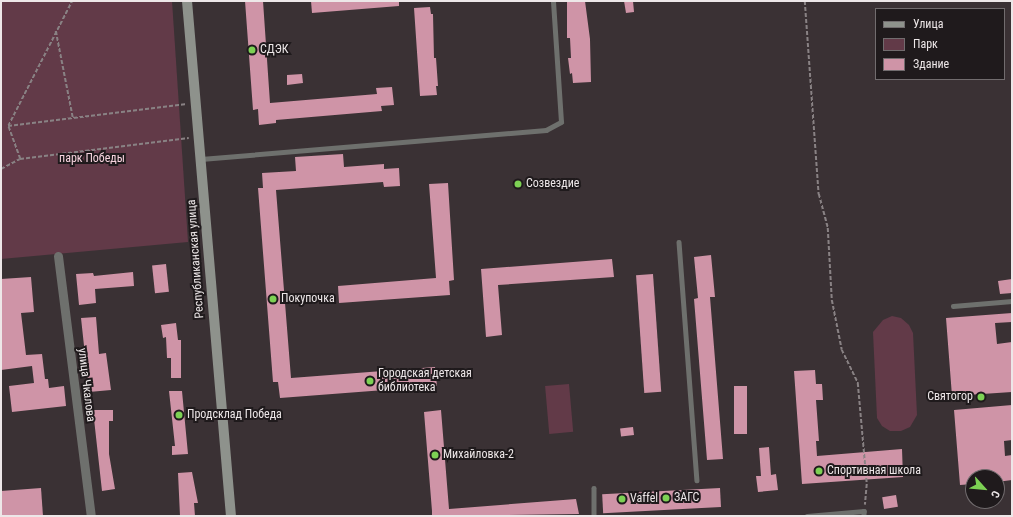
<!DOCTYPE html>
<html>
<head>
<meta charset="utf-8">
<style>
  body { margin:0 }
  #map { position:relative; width:1013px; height:517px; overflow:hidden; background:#3a3134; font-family:"Roboto Condensed",sans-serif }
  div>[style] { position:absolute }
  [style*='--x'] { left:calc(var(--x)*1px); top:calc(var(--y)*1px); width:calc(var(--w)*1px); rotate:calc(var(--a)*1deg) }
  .green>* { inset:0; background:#623a48; transform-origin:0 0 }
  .building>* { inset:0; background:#cf94a7; transform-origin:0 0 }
  .path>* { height:1.5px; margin-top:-0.75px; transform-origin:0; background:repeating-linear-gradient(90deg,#898284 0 4px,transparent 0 6px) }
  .lane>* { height:4.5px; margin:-2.25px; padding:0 2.25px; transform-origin:2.25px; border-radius:2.25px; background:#6e706d }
  .street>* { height:9px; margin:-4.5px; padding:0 4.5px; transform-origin:4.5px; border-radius:4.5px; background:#6e706d }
  .secondary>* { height:10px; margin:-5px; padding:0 5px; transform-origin:5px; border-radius:5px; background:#8e928c }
  .dots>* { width:11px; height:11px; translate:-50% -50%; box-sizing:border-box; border:2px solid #1f1a1c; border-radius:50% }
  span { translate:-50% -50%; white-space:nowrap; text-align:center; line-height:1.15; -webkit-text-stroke:4px #1f1a1c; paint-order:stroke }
  .poi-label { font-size:12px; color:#ede7e8 }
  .left { translate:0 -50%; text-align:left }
  .right { translate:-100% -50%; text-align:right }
  .park-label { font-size:12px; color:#f7d3de }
  .street-label { font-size:12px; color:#ede7e8 }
  .frame { position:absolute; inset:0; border:2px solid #ede7e8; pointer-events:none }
  .legend { position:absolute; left:875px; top:8px; width:130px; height:72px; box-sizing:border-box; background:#1f1a1c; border:1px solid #716c6e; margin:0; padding:5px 7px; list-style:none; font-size:12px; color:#ede7e8 }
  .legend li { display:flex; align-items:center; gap:8px; height:20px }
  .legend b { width:20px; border:1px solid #716c6e }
  .north { position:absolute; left:965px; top:469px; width:40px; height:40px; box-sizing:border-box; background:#1f1a1c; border:1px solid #716c6e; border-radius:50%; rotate:117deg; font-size:11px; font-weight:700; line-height:16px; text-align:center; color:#ede7e8 }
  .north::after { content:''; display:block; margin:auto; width:14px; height:18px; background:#7dd154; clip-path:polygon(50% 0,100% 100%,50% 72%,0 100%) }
</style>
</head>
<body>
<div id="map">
  <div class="green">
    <i style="clip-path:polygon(1px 1px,172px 1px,188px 242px,1px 259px)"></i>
    <i style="clip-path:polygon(892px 316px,901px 318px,909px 325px,913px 333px,917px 415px,910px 427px,901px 431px,890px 431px,882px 426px,877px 418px,873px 332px,883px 320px)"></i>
    <i style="left:569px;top:384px;width:48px;height:24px;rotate:85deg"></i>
  </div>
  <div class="building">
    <i style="clip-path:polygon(245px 1px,263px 1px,270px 103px,377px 94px,376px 88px,392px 87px,394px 105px,381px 106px,382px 111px,276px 120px,276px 123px,259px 125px,258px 109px,253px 110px)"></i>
    <i style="clip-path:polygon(311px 1px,399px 1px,399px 6px,312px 13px)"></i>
    <i style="clip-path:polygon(567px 1px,585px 1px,590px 39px,591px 82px,573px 83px,572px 73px,570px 74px,568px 58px,571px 58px,570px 38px,567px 38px)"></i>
    <i style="clip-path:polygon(624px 1px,633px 1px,634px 12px,626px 13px)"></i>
    <i style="clip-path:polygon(430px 7px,431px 14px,433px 14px,434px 58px,436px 58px,438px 86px,436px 86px,437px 95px,420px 96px,414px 8px)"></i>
    <i style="clip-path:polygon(302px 74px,303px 83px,287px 85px,287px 75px)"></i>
    <i style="clip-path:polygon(343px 154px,344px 167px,384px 164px,384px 169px,399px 168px,400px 186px,384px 187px,383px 182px,276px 190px,291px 378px,435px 367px,437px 386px,280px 398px,278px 382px,273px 382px,258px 188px,263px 188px,262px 173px,296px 171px,295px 157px)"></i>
    <i style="clip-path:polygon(448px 183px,454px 280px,449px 281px,450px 295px,339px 303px,338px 286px,436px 278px,429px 184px)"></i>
    <i style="clip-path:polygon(711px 255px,715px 297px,710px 297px,723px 459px,707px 460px,694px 299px,698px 298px,694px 257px)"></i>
    <i style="clip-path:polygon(612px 259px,614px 277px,498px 285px,502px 335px,486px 337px,481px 269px)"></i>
    <i style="left:166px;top:264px;width:28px;height:14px;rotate:84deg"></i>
    <i style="clip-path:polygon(133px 272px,134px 286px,95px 289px,96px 303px,79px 305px,76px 274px,93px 273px,94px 276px)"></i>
    <i style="left:653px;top:274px;width:118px;height:17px;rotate:86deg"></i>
    <i style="clip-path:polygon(31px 277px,34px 312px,21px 313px,26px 355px,42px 354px,45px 379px,48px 379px,49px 388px,64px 386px,66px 406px,12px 412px,9px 386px,34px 383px,32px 366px,1px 370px,1px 279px)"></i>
    <i style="clip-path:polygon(1012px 279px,1012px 293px,1000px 294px,998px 281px)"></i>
    <i style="clip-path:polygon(1012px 313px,1012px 322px,995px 323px,997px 344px,1012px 342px,1012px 392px,952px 396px,946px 318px)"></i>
    <i style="clip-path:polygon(96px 317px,99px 354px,106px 353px,111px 390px,89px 392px,81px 318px)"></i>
    <i style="clip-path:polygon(176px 323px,178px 340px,181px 340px,181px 378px,171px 378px,171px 358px,167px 358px,166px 337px,163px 338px,161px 325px)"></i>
    <i style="clip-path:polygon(815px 370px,816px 384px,822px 384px,823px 400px,816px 400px,819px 441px,816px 441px,817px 456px,902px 449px,903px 477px,802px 484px,794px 371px)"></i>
    <i style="left:734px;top:386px;width:13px;height:48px"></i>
    <i style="clip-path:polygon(169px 391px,182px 391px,188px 454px,172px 455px,172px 446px,175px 446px)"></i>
    <i style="clip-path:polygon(1012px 405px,1012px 440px,1004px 441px,1005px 456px,1012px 455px,1012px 480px,997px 482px,997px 477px,973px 477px,973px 484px,960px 485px,954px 410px)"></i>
    <i style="clip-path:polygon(93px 410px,113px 410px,113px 421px,109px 421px,109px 454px,115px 489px,102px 491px)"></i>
    <i style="clip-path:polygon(441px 410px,449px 509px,576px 499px,579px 514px,432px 516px,432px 511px,437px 510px,432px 511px,424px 412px)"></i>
    <i style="left:633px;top:427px;width:8px;height:13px;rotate:83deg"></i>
    <i style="clip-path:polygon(769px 447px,771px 475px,776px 474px,778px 490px,758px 492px,756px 476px,761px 476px,759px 448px)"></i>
    <i style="clip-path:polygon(192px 472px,198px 503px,194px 503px,195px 516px,180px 516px,178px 473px)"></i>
    <i style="clip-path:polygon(41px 488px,43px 516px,1px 516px,1px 491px)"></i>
    <i style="left:720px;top:488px;width:19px;height:118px;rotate:87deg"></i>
    <i style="left:896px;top:495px;width:12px;height:14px;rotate:81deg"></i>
  </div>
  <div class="path">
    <i style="--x:805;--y:1;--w:194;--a:85.9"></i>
    <i style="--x:819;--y:194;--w:35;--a:75"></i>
    <i style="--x:828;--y:228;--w:72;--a:86.8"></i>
    <i style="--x:832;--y:300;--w:51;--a:78.7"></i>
    <i style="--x:842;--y:350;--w:37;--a:64"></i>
    <i style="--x:858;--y:383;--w:101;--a:84.9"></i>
    <i style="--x:867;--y:484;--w:21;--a:95"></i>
    <i style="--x:56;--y:31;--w:89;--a:78.9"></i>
    <i style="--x:8;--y:126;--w:180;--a:-7"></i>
    <i style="--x:20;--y:159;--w:170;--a:-7.1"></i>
    <i style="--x:1;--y:169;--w:21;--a:-28"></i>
    <i style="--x:20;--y:159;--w:35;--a:-110"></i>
    <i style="--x:8;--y:126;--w:140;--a:-62.9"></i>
  </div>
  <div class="lane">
    <i style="--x:201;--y:159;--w:346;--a:-4.8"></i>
    <i style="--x:546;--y:130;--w:17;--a:-28"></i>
    <i style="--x:561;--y:122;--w:121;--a:-93.8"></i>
    <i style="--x:679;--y:242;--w:239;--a:85.7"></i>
    <i style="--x:953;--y:306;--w:59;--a:-4.8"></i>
    <i style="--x:594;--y:488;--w:28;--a:90"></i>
    <i style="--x:807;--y:516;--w:57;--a:-5"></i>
    <i style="--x:864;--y:511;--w:5;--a:90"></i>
  </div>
  <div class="street">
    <i style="--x:58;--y:256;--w:262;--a:82.8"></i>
  </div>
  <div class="secondary">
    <i style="--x:187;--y:1;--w:517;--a:85.12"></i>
  </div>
  <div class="dots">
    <i style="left:252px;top:50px;background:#7dd154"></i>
    <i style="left:518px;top:184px;background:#7dd154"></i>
    <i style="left:273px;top:299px;background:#7dd154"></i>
    <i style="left:370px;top:381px;background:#7dd154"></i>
    <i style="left:981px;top:397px;background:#7dd154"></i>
    <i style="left:179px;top:415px;background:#7dd154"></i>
    <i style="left:435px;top:455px;background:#7dd154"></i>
    <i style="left:819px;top:471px;background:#7dd154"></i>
    <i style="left:666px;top:498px;background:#7dd154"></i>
    <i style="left:622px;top:499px;background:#7dd154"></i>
  </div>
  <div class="poi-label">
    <span class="left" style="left:260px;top:50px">СДЭК</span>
    <span class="left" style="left:526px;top:184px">Созвездие</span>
    <span class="left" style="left:281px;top:299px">Покупочка</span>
    <span class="left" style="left:378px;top:381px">Городская детская<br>библиотека</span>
    <span class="right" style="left:973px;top:397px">Святогор</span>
    <span class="left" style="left:187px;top:415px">Продсклад Победа</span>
    <span class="left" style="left:443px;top:455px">Михайловка-2</span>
    <span class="left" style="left:827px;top:471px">Спортивная школа</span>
    <span class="left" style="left:674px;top:498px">ЗАГС</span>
    <span class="left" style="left:630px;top:499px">Vaffel</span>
  </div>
  <div class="park-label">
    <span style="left:92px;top:159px">парк Победы</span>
  </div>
  <div class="street-label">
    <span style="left:196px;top:259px;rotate:-94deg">Республиканская улица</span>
    <span style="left:86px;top:385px;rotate:83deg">улица Чкалова</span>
  </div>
  <div class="frame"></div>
  <ul class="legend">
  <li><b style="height:5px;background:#8e928c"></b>Улица</li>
  <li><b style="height:11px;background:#623a48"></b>Парк</li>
  <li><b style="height:11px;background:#cf94a7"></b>Здание</li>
  </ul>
  <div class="north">С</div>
</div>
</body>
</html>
